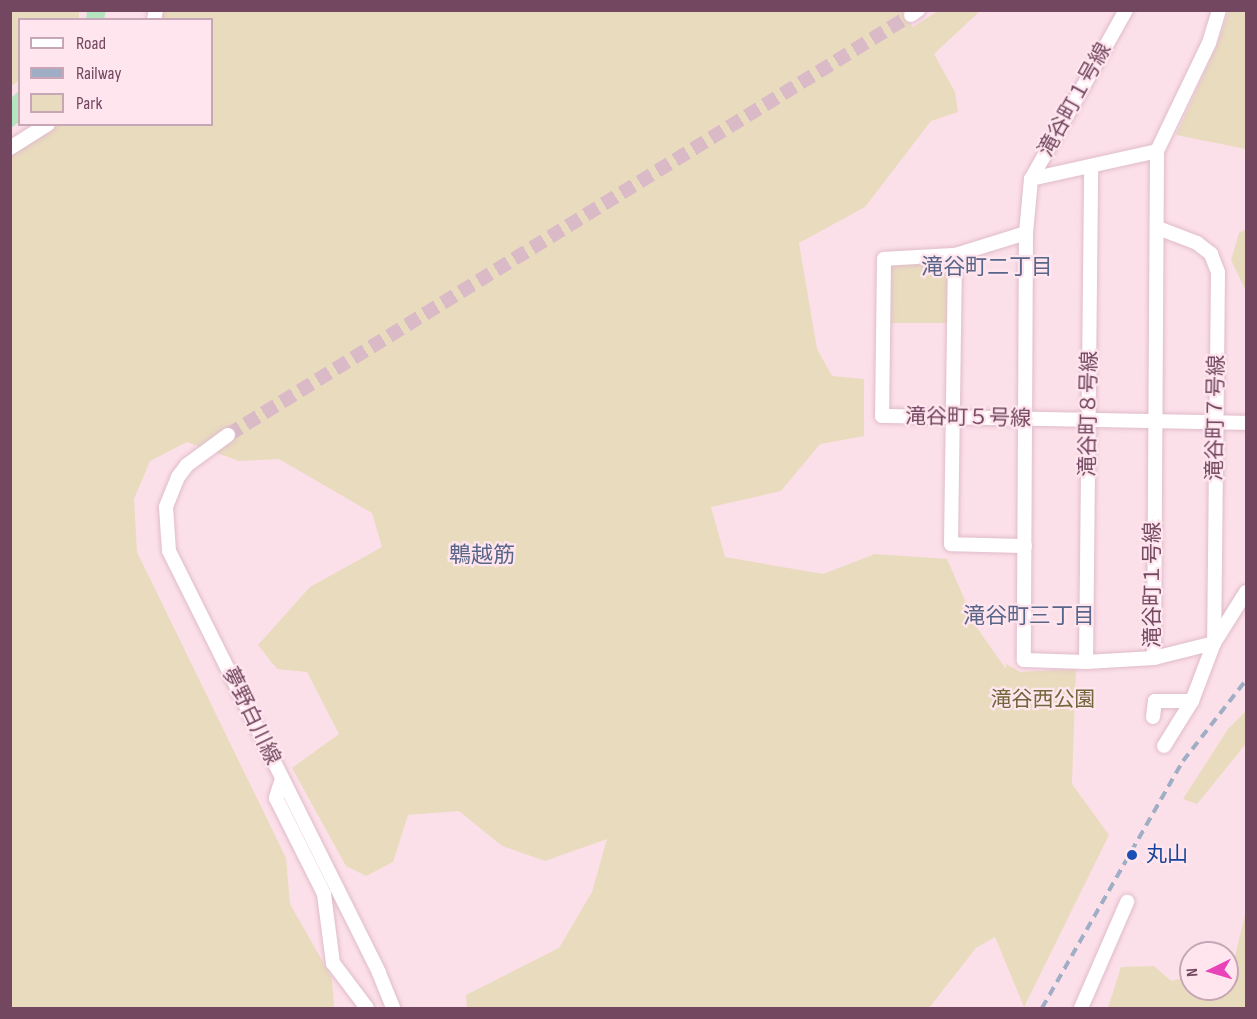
<!DOCTYPE html>
<html>
<head>
<meta charset="utf-8">
<style>
  body { margin:0 }
  #map { position:relative; width:1257px; height:1019px; overflow:hidden; background:#fce0e9; font-family:"Sofia Sans Condensed","Noto Sans JP",sans-serif }
  div>[style] { position:absolute }
  [style*='--x'] { left:calc(var(--x)*1px); top:calc(var(--y)*1px); width:calc(var(--w)*1px); rotate:calc(var(--a)*1deg) }
  .green>* { inset:0; background:#e9dbbe }
  .water>* { inset:0; background:#b4e5bf }
  .minor-tunnel>* { height:14px; margin-top:-7px; transform-origin:0; background:repeating-linear-gradient(90deg,#dabac7 0 14px,transparent 0 21px) }
  .roads { filter:drop-shadow(0 0 2px #e0bccc) drop-shadow(0 0 2px #e0bccc) }
  .minor>* { height:14px; margin:-7px; padding:0 7px; transform-origin:7px; border-radius:7px; background:#fff }
  .rail>* { height:4px; margin-top:-2px; transform-origin:0; background:repeating-linear-gradient(90deg,#9faec5 0 9px,transparent 0 15px) }
  .dots>* { width:16px; height:16px; translate:-50% -50%; box-sizing:border-box; border:3px solid #ffe6ee; border-radius:50% }
  span { translate:-50% -50%; white-space:nowrap; text-align:center; line-height:1.15; -webkit-text-stroke:4.5px #ffe6ee; paint-order:stroke }
  .street-label { font-size:21px; color:#734760 }
  .park-label { font-size:21px; color:#73673c }
  .transit-label { font-size:21px; color:#164399 }
  .left { translate:0 -50%; text-align:left }
  .neighbourhood-label { font-size:22px; color:#5a6689 }
  .frame { position:absolute; inset:0; border:12px solid #734760; pointer-events:none }
  .legend { position:absolute; left:18px; top:18px; width:195px; height:108px; box-sizing:border-box; background:#ffe6ee; border:2px solid #c7a6b5; margin:0; padding:8px 10px; list-style:none; font-size:18px; color:#734760 }
  .legend li { display:flex; align-items:center; gap:12px; height:30px }
  .legend b { width:30px; border:2px solid #c7a6b5 }
  .north { position:absolute; left:1179px; top:941px; width:60px; height:60px; box-sizing:border-box; background:#ffe6ee; border:2px solid #c7a6b5; border-radius:50%; rotate:265deg; font-size:16px; font-weight:700; line-height:24px; text-align:center; color:#734760 }
  .north::after { content:''; display:block; margin:auto; width:21px; height:27px; background:#e843b8; clip-path:polygon(50% 0,100% 100%,50% 72%,0 100%) }
</style>
</head>
<body>
<div id="map">
  <div class="green">
    <i style="clip-path:polygon(11px 10px,79px 11px,79px 19px,20px 20px,19px 80px,11px 87px)"></i>
    <i style="clip-path:polygon(901px 10px,913px 27px,938px 11px,980px 11px,934px 54px,955px 92px,958px 112px,931px 121px,865px 207px,799px 243px,817px 349px,832px 376px,864px 379px,864px 436px,820px 444px,781px 491px,711px 507px,725px 557px,823px 574px,875px 554px,947px 559px,977px 628px,1006px 669px,1006px 664px,1020px 672px,1076px 669px,1072px 784px,1109px 835px,1024px 1007px,995px 937px,976px 948px,929px 1008px,467px 1008px,466px 995px,559px 948px,592px 892px,607px 839px,545px 861px,502px 846px,459px 811px,408px 815px,393px 862px,366px 876px,346px 866px,292px 768px,339px 734px,307px 672px,277px 669px,258px 645px,310px 587px,382px 547px,372px 513px,279px 459px,239px 461px,187px 442px,150px 461px,134px 499px,137px 552px,286px 858px,290px 904px,332px 978px,334px 1008px,11px 1008px,10px 156px,52px 125px,212px 124px,212px 20px,150px 19px,154px 11px)"></i>
    <i style="clip-path:polygon(1229px 10px,1246px 11px,1246px 149px,1176px 135px,1217px 45px)"></i>
    <i style="clip-path:polygon(1246px 229px,1246px 291px,1231px 260px,1239px 233px)"></i>
    <i style="clip-path:polygon(940px 258px,948px 268px,949px 323px,887px 323px,886px 269px,892px 262px)"></i>
    <i style="clip-path:polygon(1246px 711px,1246px 744px,1197px 804px,1183px 799px,1228px 729px)"></i>
    <i style="clip-path:polygon(1246px 911px,1246px 1008px,1108px 1008px,1121px 967px,1154px 966px,1171px 981px,1191px 976px,1191px 989px,1227px 989px)"></i>
  </div>
  <div class="water">
    <i style="clip-path:polygon(87px 11px,106px 11px,104px 19px,86px 19px)"></i>
    <i style="clip-path:polygon(19px 91px,19px 122px,11px 128px,11px 98px)"></i>
  </div>
  <div class="minor-tunnel">
    <i style="--x:228;--y:435;--w:802;--a:-31.59"></i>
  </div>
  <div class="roads">
    <div class="minor">
      <i style="--x:1126;--y:10;--w:194;--a:119.3"></i>
      <i style="--x:1031;--y:179;--w:54;--a:95.3"></i>
      <i style="--x:1026;--y:233;--w:427;--a:90.3"></i>
      <i style="--x:1024;--y:660;--w:62;--a:1.8"></i>
      <i style="--x:1086;--y:662;--w:68;--a:-3.4"></i>
      <i style="--x:1154;--y:658;--w:62;--a:-14"></i>
      <i style="--x:1214;--y:643;--w:60;--a:-57.9"></i>
      <i style="--x:911;--y:15;--w:9;--a:-36"></i>
      <i style="--x:154;--y:20;--w:10;--a:-79"></i>
      <i style="--x:10;--y:148;--w:45;--a:-32.3"></i>
      <i style="--x:1031;--y:179;--w:129;--a:-12.5"></i>
      <i style="--x:1158;--y:228;--w:42;--a:21"></i>
      <i style="--x:1197;--y:243;--w:18;--a:38"></i>
      <i style="--x:1211;--y:254;--w:19;--a:69"></i>
      <i style="--x:1218;--y:272;--w:371;--a:90.6"></i>
      <i style="--x:1214;--y:643;--w:62;--a:110.8"></i>
      <i style="--x:1192;--y:701;--w:53;--a:121.9"></i>
      <i style="--x:955;--y:255;--w:71;--a:176.8"></i>
      <i style="--x:884;--y:259;--w:157;--a:90.7"></i>
      <i style="--x:882;--y:416;--w:364;--a:1.1"></i>
      <i style="--x:228;--y:435;--w:51;--a:143.8"></i>
      <i style="--x:187;--y:465;--w:15;--a:127"></i>
      <i style="--x:178;--y:477;--w:32;--a:112"></i>
      <i style="--x:166;--y:507;--w:44;--a:86.1"></i>
      <i style="--x:169;--y:551;--w:471;--a:63.5"></i>
      <i style="--x:379;--y:973;--w:38;--a:68"></i>
      <i style="--x:1025;--y:546;--w:74;--a:-178.5"></i>
      <i style="--x:951;--y:544;--w:289;--a:-89.2"></i>
      <i style="--x:955;--y:255;--w:74;--a:-17.2"></i>
      <i style="--x:1154;--y:658;--w:507;--a:-89.66"></i>
      <i style="--x:1157;--y:151;--w:120;--a:-64.3"></i>
      <i style="--x:1209;--y:43;--w:34;--a:-73"></i>
      <i style="--x:1086;--y:662;--w:496;--a:-89.4"></i>
      <i style="--x:1153;--y:717;--w:16;--a:-83"></i>
      <i style="--x:1155;--y:701;--w:37;--a:0"></i>
      <i style="--x:282;--y:779;--w:20;--a:108"></i>
      <i style="--x:276;--y:798;--w:107;--a:63.4"></i>
      <i style="--x:324;--y:894;--w:70;--a:82.6"></i>
      <i style="--x:333;--y:963;--w:56;--a:52.9"></i>
      <i style="--x:1081;--y:1008;--w:116;--a:-66.5"></i>
    </div>
  </div>
  <div class="rail">
    <i style="--x:1042;--y:1008;--w:284;--a:-60.3"></i>
    <i style="--x:1183;--y:761;--w:103;--a:-52.1"></i>
  </div>
  <div class="dots">
    <i style="left:1132px;top:855px;background:#1a4fb4"></i>
  </div>
  <div class="street-label">
    <span style="left:1075px;top:100px;rotate:-61deg">滝谷町１号線</span>
    <span style="left:1089px;top:414px;rotate:-89deg">滝谷町８号線</span>
    <span style="left:968px;top:418px;rotate:1deg">滝谷町５号線</span>
    <span style="left:1216px;top:418px;rotate:-89deg">滝谷町７号線</span>
    <span style="left:1153px;top:585px;rotate:-90deg">滝谷町１号線</span>
    <span style="left:251px;top:716px;rotate:64deg">夢野白川線</span>
  </div>
  <div class="park-label">
    <span style="left:1043px;top:700px">滝谷西公園</span>
  </div>
  <div class="transit-label">
    <span class="left" style="left:1146px;top:855px">丸山</span>
  </div>
  <div class="neighbourhood-label">
    <span style="left:987px;top:268px">滝谷町二丁目</span>
    <span style="left:482px;top:556px">鵯越筋</span>
    <span style="left:1029px;top:617px">滝谷町三丁目</span>
  </div>
  <div class="frame"></div>
  <ul class="legend">
  <li><b style="height:8px;background:#fff"></b>Road</li>
  <li><b style="height:8px;background:#9faec5"></b>Railway</li>
  <li><b style="height:16px;background:#e9dbbe"></b>Park</li>
  </ul>
  <div class="north">N</div>
</div>
</body>
</html>
